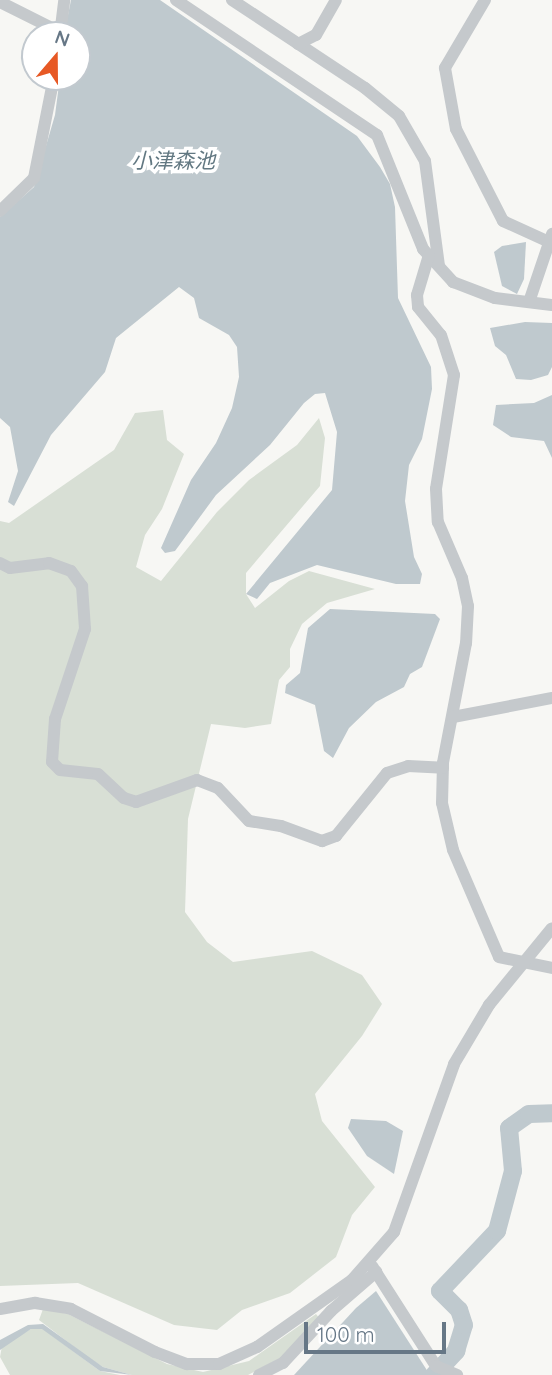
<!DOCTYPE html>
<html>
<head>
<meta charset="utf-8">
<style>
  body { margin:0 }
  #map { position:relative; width:552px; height:1375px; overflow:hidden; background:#f7f7f4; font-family:Quicksand,"Noto Sans JP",sans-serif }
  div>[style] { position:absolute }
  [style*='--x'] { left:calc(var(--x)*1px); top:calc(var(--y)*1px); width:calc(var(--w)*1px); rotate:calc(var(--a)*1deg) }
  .green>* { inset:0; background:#d8dfd5 }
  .water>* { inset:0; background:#bfc9ce }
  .river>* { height:18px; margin:-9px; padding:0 9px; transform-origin:9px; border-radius:9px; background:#bfc9ce }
  .minor>* { height:12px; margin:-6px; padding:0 6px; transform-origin:6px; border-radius:6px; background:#c5c9cc }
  span { translate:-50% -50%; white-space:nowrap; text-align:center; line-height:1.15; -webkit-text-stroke:7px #fff; paint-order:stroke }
  .water-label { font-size:21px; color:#627882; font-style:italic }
  .north { position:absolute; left:21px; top:21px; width:70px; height:70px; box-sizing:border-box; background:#fff; border:2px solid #c2c9cf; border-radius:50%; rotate:20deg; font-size:19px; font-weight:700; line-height:28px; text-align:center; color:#667786 }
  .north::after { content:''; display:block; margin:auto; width:24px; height:32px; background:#e75925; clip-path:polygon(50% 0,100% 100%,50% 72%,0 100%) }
  .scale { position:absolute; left:304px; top:1322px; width:142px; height:32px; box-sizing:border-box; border:4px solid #667786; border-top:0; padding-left:9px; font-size:21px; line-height:24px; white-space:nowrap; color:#667786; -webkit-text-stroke:5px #fff; paint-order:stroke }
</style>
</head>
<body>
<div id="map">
  <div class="green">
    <i style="clip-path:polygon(163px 410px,167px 440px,184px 454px,162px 509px,145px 535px,136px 567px,161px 581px,217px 512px,249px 480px,297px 445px,319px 418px,325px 438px,320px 486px,246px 573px,246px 594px,255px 608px,289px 581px,309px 571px,375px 589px,327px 603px,302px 624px,290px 649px,290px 667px,279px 680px,271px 724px,245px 728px,211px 724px,188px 819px,185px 912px,207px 942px,233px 962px,312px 951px,362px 975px,382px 1004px,362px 1036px,315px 1094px,322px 1121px,375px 1187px,352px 1215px,336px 1257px,290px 1293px,242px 1310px,217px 1330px,174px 1325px,78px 1283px,0 1286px,0 521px,9px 523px,114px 450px,135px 413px)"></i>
    <i style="clip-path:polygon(43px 1309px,68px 1314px,167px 1364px,203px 1372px,249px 1361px,316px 1314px,320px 1319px,286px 1355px,248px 1375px,132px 1375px,103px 1367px,86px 1356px,39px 1320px)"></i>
    <i style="clip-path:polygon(31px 1329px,43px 1329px,100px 1371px,120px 1375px,10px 1375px,0 1357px,2px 1346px)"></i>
  </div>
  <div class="water">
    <i style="clip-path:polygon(71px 0,160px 0,357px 136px,380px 167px,390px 184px,395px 207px,398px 298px,431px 367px,432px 389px,422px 439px,409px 465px,405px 501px,414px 557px,422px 574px,420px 584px,396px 584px,317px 565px,270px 583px,257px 599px,246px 594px,332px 490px,337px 432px,325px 393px,315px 394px,304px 403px,270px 445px,216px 495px,175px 551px,165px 553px,161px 548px,191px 480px,216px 443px,232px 408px,239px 377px,237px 347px,229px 335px,199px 318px,194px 298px,179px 287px,116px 338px,105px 372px,51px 435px,14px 506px,8px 502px,18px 471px,10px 427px,0 418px,0 217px,34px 187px,55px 115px,60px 77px,77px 77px,77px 35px,64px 35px)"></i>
    <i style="clip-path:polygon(526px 242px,524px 279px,517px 294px,502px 286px,494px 252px,502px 246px)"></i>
    <i style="clip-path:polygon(525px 322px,552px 323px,552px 367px,548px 375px,531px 380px,516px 379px,506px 355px,495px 346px,490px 328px)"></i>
    <i style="clip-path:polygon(552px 395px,552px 458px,544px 441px,511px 437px,493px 425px,496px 405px,534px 403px)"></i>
    <i style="clip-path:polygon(330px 609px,435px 614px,440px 619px,422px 667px,410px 674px,404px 687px,376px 702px,349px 728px,333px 758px,324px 751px,315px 705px,285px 693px,286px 685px,300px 673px,308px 628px)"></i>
    <i style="clip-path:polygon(351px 1119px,386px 1121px,403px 1131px,394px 1174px,367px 1156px,348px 1128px)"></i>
    <i style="clip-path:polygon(376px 1291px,430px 1375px,294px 1375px,356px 1308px)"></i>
    <i style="clip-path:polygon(43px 1324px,103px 1367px,132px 1375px,100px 1371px,42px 1329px,31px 1329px,0 1350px,0 1340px,28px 1325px)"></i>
  </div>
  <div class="river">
    <i style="--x:434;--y:1375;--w:33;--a:-47"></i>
    <i style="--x:456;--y:1351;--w:27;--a:-73"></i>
    <i style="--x:464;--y:1325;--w:16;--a:-108"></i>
    <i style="--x:459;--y:1310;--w:27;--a:-135"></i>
    <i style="--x:440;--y:1291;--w:83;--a:-46.5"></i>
    <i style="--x:497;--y:1231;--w:62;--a:-75.1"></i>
    <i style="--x:513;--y:1171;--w:43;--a:-95.3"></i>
    <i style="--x:509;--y:1128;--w:24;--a:-35"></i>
    <i style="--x:529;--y:1114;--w:23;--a:-2"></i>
  </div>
  <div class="minor">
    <i style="--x:176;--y:0;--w:242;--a:33.9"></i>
    <i style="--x:377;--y:135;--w:123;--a:68"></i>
    <i style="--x:423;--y:249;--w:45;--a:47.7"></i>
    <i style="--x:453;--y:282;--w:45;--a:20.9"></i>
    <i style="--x:495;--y:298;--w:57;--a:7"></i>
    <i style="--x:232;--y:0;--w:159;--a:33.5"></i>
    <i style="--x:365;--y:88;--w:44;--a:39.5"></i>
    <i style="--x:399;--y:116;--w:52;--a:60"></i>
    <i style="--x:425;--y:161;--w:106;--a:82.4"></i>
    <i style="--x:485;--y:0;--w:79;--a:120.5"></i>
    <i style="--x:445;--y:68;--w:62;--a:79.8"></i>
    <i style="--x:456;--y:129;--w:103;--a:62.9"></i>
    <i style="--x:503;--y:221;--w:51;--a:24.5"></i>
    <i style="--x:0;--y:2;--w:67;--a:26.6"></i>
    <i style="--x:60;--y:35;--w:35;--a:-83"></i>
    <i style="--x:298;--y:44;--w:20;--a:-27"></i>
    <i style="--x:316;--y:35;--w:40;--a:-60.3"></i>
    <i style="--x:0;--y:211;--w:47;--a:-44.1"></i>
    <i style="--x:34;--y:178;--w:103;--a:-78.8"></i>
    <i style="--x:429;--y:255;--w:42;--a:106.7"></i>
    <i style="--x:417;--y:295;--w:12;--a:85"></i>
    <i style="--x:418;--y:307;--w:36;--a:51"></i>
    <i style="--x:441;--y:335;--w:42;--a:72"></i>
    <i style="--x:454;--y:375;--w:115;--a:99"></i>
    <i style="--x:436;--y:489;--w:33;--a:87"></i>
    <i style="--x:438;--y:522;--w:61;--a:66.8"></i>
    <i style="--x:462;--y:578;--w:29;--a:78"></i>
    <i style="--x:468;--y:606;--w:37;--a:93"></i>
    <i style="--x:466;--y:643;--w:122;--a:100.9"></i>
    <i style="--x:443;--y:763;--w:40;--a:91.4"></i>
    <i style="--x:442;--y:803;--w:48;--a:76.8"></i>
    <i style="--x:453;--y:850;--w:116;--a:66.7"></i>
    <i style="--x:499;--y:957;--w:54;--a:11.7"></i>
    <i style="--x:529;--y:302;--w:72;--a:-71.3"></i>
    <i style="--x:0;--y:563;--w:11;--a:27"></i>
    <i style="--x:10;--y:568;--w:39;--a:-7"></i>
    <i style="--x:49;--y:563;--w:23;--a:20"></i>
    <i style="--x:71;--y:571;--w:19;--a:54"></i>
    <i style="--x:82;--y:586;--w:43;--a:86"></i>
    <i style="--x:85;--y:629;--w:95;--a:108.4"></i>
    <i style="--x:55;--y:719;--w:43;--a:94"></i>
    <i style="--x:52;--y:762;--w:11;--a:45"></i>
    <i style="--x:60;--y:770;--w:38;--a:6"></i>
    <i style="--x:98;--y:774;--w:35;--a:43"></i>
    <i style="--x:124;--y:798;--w:13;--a:18"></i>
    <i style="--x:136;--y:802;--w:65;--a:-19.8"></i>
    <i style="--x:197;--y:780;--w:22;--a:21"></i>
    <i style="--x:218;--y:788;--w:45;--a:46.8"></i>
    <i style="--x:249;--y:821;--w:32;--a:9"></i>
    <i style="--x:281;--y:826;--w:44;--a:20.1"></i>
    <i style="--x:322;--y:841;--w:15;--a:-20"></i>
    <i style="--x:336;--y:836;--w:81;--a:-51"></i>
    <i style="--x:387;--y:773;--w:22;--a:-18"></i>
    <i style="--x:408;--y:766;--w:35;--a:3"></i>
    <i style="--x:453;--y:717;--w:101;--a:-10.9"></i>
    <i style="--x:372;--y:1266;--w:119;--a:57.4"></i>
    <i style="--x:436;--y:1366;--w:23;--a:23"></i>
    <i style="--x:0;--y:1309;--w:36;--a:-10"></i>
    <i style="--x:35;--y:1303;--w:36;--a:9"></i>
    <i style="--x:71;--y:1309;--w:94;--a:27.1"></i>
    <i style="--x:155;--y:1352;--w:34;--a:21"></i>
    <i style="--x:187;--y:1364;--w:32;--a:0"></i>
    <i style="--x:219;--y:1364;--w:42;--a:-24.1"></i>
    <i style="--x:257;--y:1347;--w:116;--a:-35.2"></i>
    <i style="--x:352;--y:1280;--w:64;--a:-48.8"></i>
    <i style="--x:394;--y:1232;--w:178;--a:-70.3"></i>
    <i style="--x:454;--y:1064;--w:69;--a:-59.3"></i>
    <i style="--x:489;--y:1005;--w:99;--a:-50.7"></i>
    <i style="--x:259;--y:1375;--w:27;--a:-27"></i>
    <i style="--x:283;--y:1363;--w:71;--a:-47.3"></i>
    <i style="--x:331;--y:1311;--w:60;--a:-40.9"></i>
  </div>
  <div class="water-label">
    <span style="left:173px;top:160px">小津森池</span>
  </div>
  <div class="north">N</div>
  <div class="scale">100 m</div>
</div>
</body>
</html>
